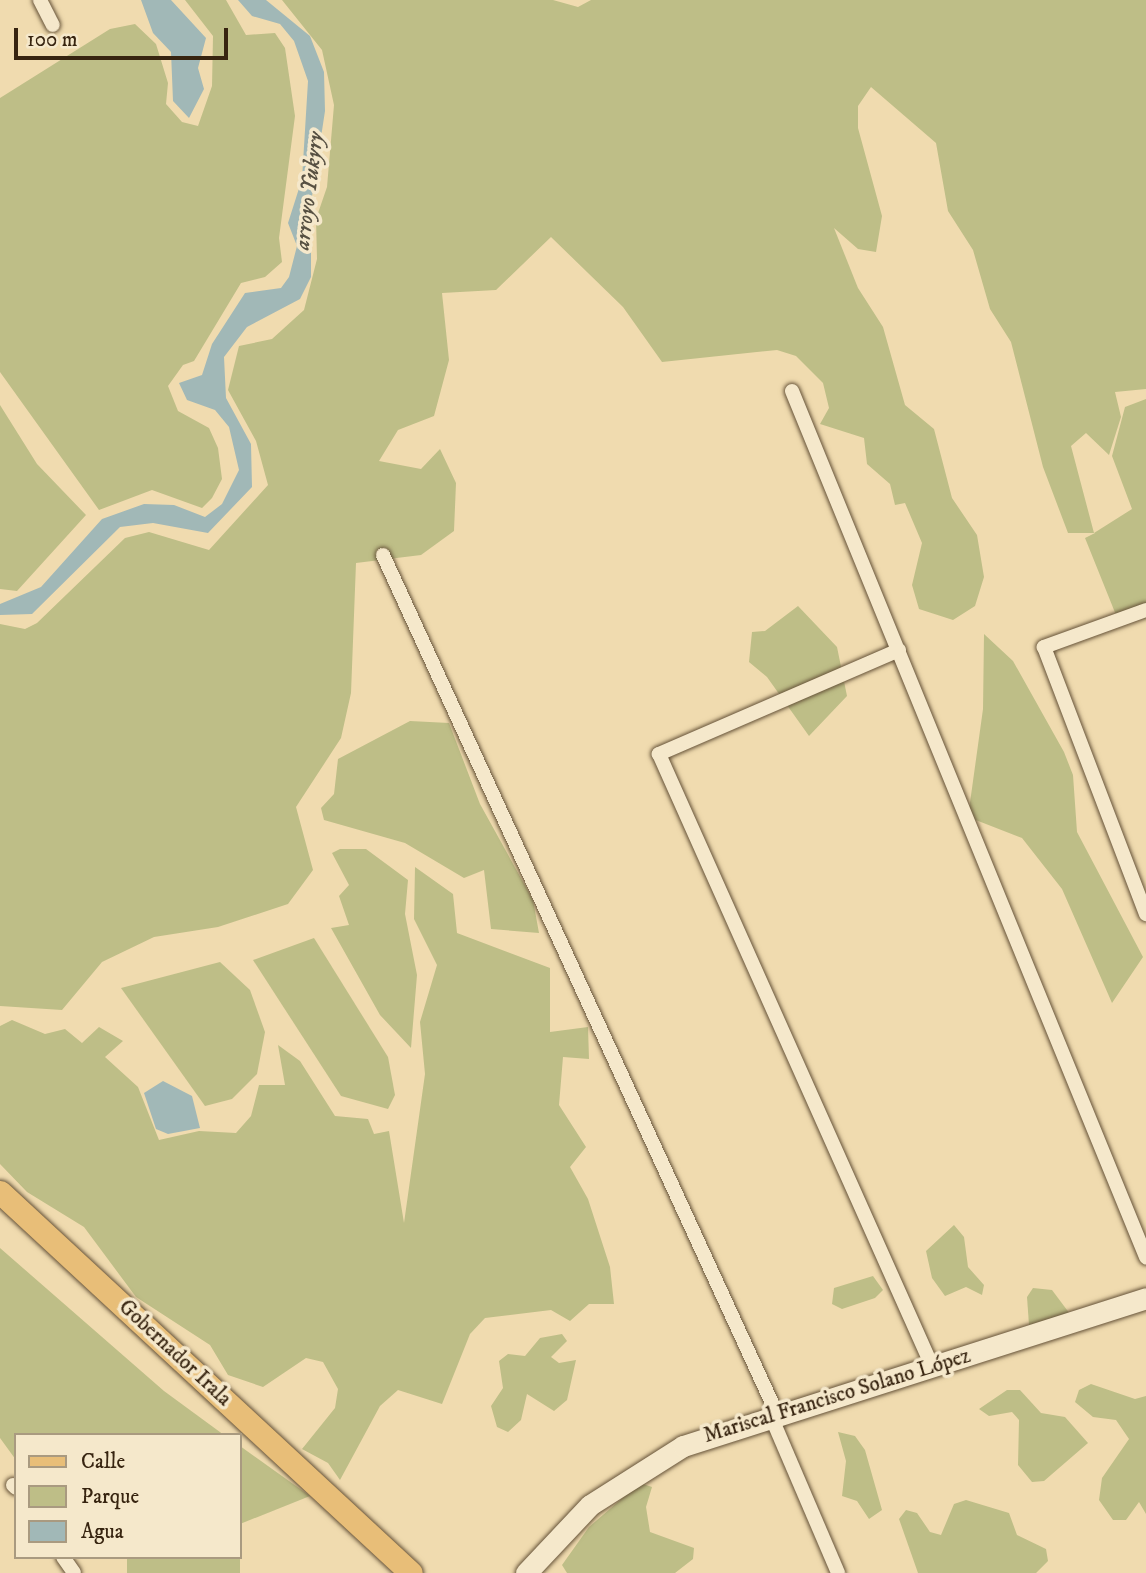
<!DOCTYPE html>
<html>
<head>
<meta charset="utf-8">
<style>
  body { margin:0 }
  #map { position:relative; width:1146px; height:1573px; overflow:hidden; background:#f0dbaf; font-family:"IM FELL DW Pica",serif }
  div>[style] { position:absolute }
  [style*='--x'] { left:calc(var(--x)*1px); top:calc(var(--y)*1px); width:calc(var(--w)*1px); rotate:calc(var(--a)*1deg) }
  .green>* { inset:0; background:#bebe87; transform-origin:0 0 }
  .water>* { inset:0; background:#a1b8b7 }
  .roads { filter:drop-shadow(0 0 2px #655238) drop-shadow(0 0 2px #655238) }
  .street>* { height:14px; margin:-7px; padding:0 7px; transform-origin:7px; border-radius:7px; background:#f5e8cb }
  .secondary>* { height:21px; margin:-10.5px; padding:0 10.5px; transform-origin:10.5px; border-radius:10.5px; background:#f5e8cb }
  .primary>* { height:23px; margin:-11.5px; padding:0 11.5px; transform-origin:11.5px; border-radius:11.5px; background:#e8be78 }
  span { translate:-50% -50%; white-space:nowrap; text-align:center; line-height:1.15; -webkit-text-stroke:7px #f5e8cb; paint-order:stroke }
  .street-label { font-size:21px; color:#372410 }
  .water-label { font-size:23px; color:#575042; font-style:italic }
  .legend { position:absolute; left:14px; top:1433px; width:228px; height:126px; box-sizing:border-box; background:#f5e8cb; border:2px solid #a99a80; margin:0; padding:9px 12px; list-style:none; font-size:21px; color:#372410 }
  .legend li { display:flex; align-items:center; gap:14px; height:35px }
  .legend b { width:35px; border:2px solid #a99a80 }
  .scale { position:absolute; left:14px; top:28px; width:214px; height:32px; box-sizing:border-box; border:4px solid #372410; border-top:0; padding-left:9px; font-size:21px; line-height:24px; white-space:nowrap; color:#372410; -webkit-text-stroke:5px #f5e8cb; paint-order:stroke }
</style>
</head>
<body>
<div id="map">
  <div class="green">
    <i style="clip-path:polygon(185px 0,226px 0,246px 35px,275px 33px,285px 48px,295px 116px,279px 238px,282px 262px,265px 277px,241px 283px,194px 361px,183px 365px,168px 386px,178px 411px,209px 428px,218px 448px,222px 479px,212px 498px,202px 508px,152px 490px,99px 510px,0 372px,0 98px,110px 29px,135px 24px,156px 44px,168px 83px,166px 104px,182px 122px,198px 126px,212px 86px,213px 36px)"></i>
    <i style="clip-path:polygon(282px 0,553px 0,578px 7px,591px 0,1146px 0,1146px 389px,1115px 392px,1121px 417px,1109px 455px,1086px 433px,1071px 446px,1094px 533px,1132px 509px,1112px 456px,1125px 407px,1146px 399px,1146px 604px,1116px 615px,1085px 538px,1095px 533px,1068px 533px,1043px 467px,1011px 342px,990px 309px,973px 250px,948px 211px,936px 143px,871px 87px,858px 106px,858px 128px,882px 216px,876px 252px,858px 249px,834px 228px,858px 288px,883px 327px,905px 405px,934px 429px,952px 498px,977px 535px,984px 577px,975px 606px,953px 620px,919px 609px,912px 585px,922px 543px,905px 503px,895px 505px,890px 484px,867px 464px,864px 438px,820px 424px,829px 408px,823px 383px,796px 356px,777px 350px,662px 362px,623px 307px,551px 237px,496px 290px,442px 293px,449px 360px,434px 416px,398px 430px,379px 461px,421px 469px,440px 449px,456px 483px,454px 531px,421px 555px,356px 563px,351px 693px,341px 738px,296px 807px,313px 870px,288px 904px,218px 927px,154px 937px,102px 962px,62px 1010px,0 1006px,0 624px,25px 629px,37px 623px,125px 538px,149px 532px,209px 550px,268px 485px,256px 441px,228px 390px,239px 346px,272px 339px,304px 310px,317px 259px,316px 219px,327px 187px,334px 105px,322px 50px)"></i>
    <i style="clip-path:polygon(0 405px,37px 464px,86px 515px,17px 591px,0 589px)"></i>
    <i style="clip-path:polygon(798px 606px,837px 647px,847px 696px,809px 736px,767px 677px,749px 662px,752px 632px,765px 631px)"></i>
    <i style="clip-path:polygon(984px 634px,1013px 661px,1064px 752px,1073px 775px,1077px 832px,1143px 957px,1112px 1003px,1062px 889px,1022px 838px,968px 817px,983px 709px)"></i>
    <i style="clip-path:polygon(410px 721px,449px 723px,480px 804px,533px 900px,539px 933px,491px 929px,484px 870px,464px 878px,405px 843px,324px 820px,321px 808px,334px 794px,338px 759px)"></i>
    <i style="clip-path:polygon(340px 849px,366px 849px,408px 880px,405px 914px,417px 975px,411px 1048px,380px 1015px,331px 928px,349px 925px,339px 896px,349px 885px,332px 853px)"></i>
    <i style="clip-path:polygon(415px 867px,453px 894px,457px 933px,550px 968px,550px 1032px,588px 1027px,589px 1059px,563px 1057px,559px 1105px,586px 1147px,570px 1167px,588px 1199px,610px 1267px,614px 1304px,589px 1304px,570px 1321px,551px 1310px,485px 1318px,470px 1334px,442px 1404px,398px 1390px,380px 1406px,340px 1480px,328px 1463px,302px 1449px,335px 1408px,338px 1389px,323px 1362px,306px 1358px,263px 1387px,228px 1375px,210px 1345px,136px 1297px,84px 1227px,27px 1192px,0 1164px,0 1026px,12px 1020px,45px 1034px,65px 1029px,82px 1043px,99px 1027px,123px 1041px,105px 1057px,138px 1087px,159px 1140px,199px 1131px,236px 1133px,251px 1116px,259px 1085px,285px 1085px,278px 1045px,300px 1061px,335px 1116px,368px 1119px,374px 1134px,389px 1131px,404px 1223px,425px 1074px,420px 1022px,437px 965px,414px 919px)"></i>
    <i style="clip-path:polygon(314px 938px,388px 1057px,395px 1095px,388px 1109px,341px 1096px,253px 960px)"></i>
    <i style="clip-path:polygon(220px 962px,250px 990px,265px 1032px,257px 1074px,232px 1099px,205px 1106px,121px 988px)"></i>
    <i style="clip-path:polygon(954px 1225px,964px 1237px,968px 1267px,984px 1285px,982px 1295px,966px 1287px,945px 1296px,932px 1278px,926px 1251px)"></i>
    <i style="clip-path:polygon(0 1248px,164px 1391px,224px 1435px,16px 1435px,16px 1460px,0 1438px)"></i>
    <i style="clip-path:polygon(873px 1276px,883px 1290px,875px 1298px,842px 1309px,832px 1304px,834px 1288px)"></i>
    <i style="clip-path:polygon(1033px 1288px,1052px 1290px,1070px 1314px,1029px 1325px,1027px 1297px)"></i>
    <i style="clip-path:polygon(562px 1334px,567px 1341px,551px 1357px,559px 1363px,576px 1360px,567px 1400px,554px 1411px,527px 1394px,521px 1420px,508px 1432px,497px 1427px,491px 1406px,503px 1388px,499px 1361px,508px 1354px,525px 1356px,540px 1338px)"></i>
    <i style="clip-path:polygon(1091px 1384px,1135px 1399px,1146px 1396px,1146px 1514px,1139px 1502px,1126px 1520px,1113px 1520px,1099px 1500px,1102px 1478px,1129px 1439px,1116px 1420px,1093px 1417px,1075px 1402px,1079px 1390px)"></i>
    <i style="clip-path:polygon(1007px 1390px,1020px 1390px,1041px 1413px,1065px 1417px,1088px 1443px,1044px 1481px,1032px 1482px,1018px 1465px,1019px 1420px,1012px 1412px,989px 1416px,979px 1409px)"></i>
    <i style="clip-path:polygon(838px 1432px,855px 1436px,865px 1450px,882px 1510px,869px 1519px,857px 1501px,842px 1496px,846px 1461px)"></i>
    <i style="clip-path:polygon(240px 1446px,310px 1496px,240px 1524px)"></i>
    <i style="clip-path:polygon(640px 1483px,652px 1487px,646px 1507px,650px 1532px,694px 1548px,693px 1559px,675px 1573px,567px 1573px,562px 1565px,589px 1527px)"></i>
    <i style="clip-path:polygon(966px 1500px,1009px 1513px,1017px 1535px,1046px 1549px,1048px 1561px,1036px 1573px,918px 1573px,899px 1519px,906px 1510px,917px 1513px,930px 1532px,941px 1535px,954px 1504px)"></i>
    <i style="left:127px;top:1557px;width:113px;height:17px"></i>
  </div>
  <div class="water">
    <i style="clip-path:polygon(141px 0,171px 0,206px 38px,198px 68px,204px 89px,189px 118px,173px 101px,171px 52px,153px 33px)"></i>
    <i style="clip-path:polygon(238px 0,266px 0,310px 36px,324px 72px,325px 111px,311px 203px,311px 277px,300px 299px,247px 327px,224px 357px,226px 398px,251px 444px,252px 487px,208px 533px,153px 523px,120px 527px,32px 614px,0 615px,0 604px,41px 587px,102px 519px,144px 504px,174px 505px,205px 517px,222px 504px,239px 470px,229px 427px,215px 410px,187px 400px,179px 383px,202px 375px,212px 344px,245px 293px,281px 288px,289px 277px,297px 246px,288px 223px,302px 179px,308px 81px,294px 41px,280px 24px,252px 16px)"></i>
    <i style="clip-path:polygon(163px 1081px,192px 1096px,200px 1128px,168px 1134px,156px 1129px,144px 1093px)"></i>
  </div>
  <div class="roads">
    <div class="street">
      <i style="--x:40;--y:0;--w:28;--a:63"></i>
      <i style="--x:792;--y:391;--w:936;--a:67.77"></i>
      <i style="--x:383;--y:555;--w:943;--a:65.36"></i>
      <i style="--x:1146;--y:610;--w:109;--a:160.1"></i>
      <i style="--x:1044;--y:647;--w:286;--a:69.1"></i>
      <i style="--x:899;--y:650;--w:262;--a:156.6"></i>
      <i style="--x:659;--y:754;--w:670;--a:65.96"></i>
      <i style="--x:770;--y:1414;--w:173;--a:66.8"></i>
      <i style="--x:13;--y:1485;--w:4;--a:45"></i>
      <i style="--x:63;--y:1557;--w:19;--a:55"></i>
    </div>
    <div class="secondary">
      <i style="--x:526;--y:1573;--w:93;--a:-46.7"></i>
      <i style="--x:590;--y:1505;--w:110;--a:-32.4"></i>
      <i style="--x:683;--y:1446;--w:486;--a:-17.7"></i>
    </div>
    <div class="primary">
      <i style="--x:0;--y:1192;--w:560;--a:42.83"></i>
    </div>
  </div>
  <div class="street-label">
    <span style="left:175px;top:1353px;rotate:43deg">Gobernador Irala</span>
    <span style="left:837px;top:1396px;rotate:-17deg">Mariscal Francisco Solano López</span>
  </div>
  <div class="water-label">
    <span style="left:310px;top:191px;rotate:-83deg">arroyo Yukyry</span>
  </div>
  <ul class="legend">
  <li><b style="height:9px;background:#e8be78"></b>Calle</li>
  <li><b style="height:19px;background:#bebe87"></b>Parque</li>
  <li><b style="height:19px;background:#a1b8b7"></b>Agua</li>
  </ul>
  <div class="scale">100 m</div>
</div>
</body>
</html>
